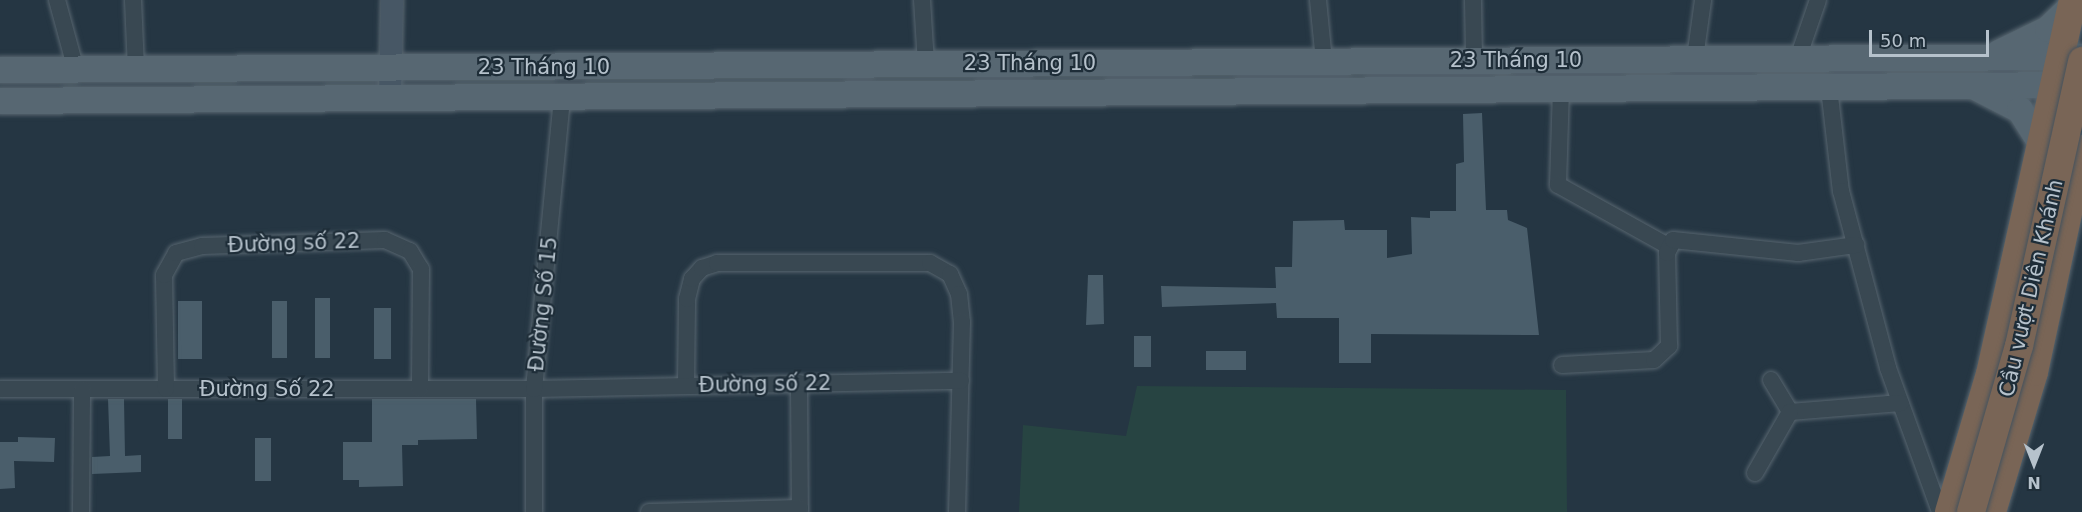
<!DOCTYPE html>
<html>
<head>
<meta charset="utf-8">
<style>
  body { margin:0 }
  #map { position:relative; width:2082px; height:512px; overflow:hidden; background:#253643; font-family:"DejaVu Sans",sans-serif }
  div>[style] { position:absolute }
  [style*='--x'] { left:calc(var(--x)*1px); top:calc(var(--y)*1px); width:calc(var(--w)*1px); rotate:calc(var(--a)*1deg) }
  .green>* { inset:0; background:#274442 }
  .building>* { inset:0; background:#4a5e6b; transform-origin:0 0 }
  .roads { filter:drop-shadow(0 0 2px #57656f) drop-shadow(0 0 2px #57656f) }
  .street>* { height:16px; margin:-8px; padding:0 8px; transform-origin:8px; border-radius:8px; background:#394852 }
  .secondary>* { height:22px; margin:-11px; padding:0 11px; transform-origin:11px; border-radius:11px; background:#475765 }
  .primary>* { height:26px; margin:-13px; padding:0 13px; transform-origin:13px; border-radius:13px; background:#576772 }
  .highway>* { height:28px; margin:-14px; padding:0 14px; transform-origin:14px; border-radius:14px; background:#796556 }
  .bridges { filter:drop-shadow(0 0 2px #44525d) drop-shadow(0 0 2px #44525d) }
  .highway-bridge>* { height:28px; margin:-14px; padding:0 14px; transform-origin:14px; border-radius:14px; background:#796556 }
  span { translate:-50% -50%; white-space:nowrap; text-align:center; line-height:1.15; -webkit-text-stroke:4.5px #1e2d38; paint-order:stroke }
  .street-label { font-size:21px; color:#b6c2cc }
  .north { position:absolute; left:2004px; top:434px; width:60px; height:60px; -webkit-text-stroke:4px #1e2d38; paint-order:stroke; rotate:180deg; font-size:16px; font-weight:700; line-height:24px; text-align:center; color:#b6c2cc }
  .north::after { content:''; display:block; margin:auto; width:21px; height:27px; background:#b6c2cc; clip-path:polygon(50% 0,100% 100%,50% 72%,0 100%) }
  .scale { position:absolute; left:1869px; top:30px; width:120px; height:27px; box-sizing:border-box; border:3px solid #b6c2cc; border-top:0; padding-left:8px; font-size:18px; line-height:21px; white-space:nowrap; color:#b6c2cc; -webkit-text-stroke:4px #1e2d38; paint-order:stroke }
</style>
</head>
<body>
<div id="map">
  <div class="green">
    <i style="clip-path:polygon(1137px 386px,1566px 390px,1567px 512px,1019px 512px,1023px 425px,1126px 436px)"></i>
  </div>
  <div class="building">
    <i style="clip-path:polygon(1482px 113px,1486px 210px,1507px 210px,1508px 220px,1527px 228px,1539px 335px,1371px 334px,1371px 363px,1339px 363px,1339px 318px,1277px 318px,1276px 303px,1162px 307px,1161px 286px,1276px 288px,1275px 267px,1292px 267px,1293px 221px,1344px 220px,1345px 230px,1387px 230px,1387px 258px,1412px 254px,1411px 217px,1430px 218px,1430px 211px,1456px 211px,1456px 164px,1464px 162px,1463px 114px)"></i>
    <i style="clip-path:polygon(1088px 275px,1103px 275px,1104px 324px,1086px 325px)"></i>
    <i style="left:315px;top:298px;width:15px;height:60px"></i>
    <i style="left:178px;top:301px;width:24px;height:58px"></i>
    <i style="left:272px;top:301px;width:15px;height:57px"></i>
    <i style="left:374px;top:308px;width:17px;height:51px"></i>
    <i style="left:1134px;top:336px;width:17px;height:31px"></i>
    <i style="left:1206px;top:351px;width:40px;height:19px"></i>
    <i style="clip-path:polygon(108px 399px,124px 399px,125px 456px,141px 455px,141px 472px,92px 474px,92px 457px,110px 456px)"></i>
    <i style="left:168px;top:399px;width:14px;height:40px"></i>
    <i style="clip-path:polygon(372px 399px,476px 399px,477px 439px,418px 440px,418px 445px,402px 445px,403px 486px,359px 487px,359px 480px,343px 480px,343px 442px,372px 442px)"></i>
    <i style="clip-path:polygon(18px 437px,55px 438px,54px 462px,14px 461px,15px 488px,0 489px,0 442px,18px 442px)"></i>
    <i style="left:255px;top:438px;width:16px;height:43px"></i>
  </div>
  <div class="roads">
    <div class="street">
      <i style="--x:57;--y:0;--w:73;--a:74.8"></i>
      <i style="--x:133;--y:0;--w:70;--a:87.5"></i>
      <i style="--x:922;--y:0;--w:64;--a:86.4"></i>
      <i style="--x:1318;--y:0;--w:61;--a:84.4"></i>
      <i style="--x:1473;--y:0;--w:60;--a:89"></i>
      <i style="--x:1695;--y:58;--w:59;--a:-82.1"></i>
      <i style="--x:1798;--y:58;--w:61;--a:-71"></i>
      <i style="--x:1829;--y:88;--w:104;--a:83.4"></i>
      <i style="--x:1841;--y:191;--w:183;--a:75.1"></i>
      <i style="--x:1888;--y:368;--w:153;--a:70.1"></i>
      <i style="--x:1561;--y:89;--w:96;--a:91.8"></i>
      <i style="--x:1558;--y:185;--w:128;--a:29"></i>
      <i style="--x:1562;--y:365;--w:92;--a:-3.1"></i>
      <i style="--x:1654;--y:360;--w:21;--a:-43"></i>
      <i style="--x:1669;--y:346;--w:93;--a:-91.2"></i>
      <i style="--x:1667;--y:253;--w:14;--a:-65"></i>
      <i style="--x:1673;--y:240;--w:126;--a:5.9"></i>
      <i style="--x:1798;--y:253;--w:59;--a:-7.9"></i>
      <i style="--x:1771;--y:380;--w:37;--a:59"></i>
      <i style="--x:1790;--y:412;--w:111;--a:-4.6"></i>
      <i style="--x:799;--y:383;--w:129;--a:89.6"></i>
      <i style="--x:686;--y:385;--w:86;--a:-89.3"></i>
      <i style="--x:687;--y:299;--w:21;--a:-76"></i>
      <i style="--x:692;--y:279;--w:15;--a:-48"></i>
      <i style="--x:702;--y:268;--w:16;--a:-18"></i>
      <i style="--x:717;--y:263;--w:213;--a:0"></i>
      <i style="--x:930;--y:263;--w:23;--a:29"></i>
      <i style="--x:950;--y:274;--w:22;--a:66"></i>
      <i style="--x:959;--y:294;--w:28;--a:84"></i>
      <i style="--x:962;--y:322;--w:190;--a:91.5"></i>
      <i style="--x:0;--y:389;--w:534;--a:0"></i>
      <i style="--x:534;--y:389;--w:427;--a:-1.1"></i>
      <i style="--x:166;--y:389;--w:114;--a:-91"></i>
      <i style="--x:164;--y:275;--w:25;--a:-61"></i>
      <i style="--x:176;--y:253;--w:27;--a:-15"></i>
      <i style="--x:202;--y:246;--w:183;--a:-1.9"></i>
      <i style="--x:385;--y:240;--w:27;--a:24"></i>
      <i style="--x:410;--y:251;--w:21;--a:59"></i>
      <i style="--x:421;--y:269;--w:120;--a:90.5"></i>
      <i style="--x:1755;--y:473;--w:70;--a:-60.2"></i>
      <i style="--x:81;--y:512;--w:123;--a:-89.5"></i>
      <i style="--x:534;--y:512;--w:123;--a:-90"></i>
      <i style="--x:534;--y:389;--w:294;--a:-84.5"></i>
      <i style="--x:649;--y:512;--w:151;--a:-1.5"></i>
    </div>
    <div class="secondary">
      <i style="--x:390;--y:97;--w:97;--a:-88.8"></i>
    </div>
    <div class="primary">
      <i style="--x:1999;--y:53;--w:55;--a:-26.1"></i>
      <i style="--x:2048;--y:29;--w:32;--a:-44"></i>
      <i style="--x:0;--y:70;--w:2079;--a:-0.36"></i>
      <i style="--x:1977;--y:88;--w:48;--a:27.1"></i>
      <i style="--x:2020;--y:110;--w:40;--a:58"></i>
      <i style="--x:0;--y:101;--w:2073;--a:-0.44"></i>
    </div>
    <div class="highway">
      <i style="--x:1949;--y:512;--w:144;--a:-73.5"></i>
      <i style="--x:1990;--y:374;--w:383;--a:-77.5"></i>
      <i style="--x:1992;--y:512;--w:146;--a:-73.3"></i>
      <i style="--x:2034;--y:372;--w:228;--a:-77.9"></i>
    </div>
  </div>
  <div class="bridges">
    <div class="highway-bridge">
      <i style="--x:1971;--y:512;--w:173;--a:-73.9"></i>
      <i style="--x:2019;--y:346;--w:292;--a:-77.5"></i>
    </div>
  </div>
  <div class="street-label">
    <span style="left:1516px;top:60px">23 Tháng 10</span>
    <span style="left:1030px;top:63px">23 Tháng 10</span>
    <span style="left:544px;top:67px">23 Tháng 10</span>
    <span style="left:294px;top:243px;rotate:-2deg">Đường số 22</span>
    <span style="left:2031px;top:288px;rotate:-77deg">Cầu vượt Diên Khánh</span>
    <span style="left:543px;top:304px;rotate:-84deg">Đường Số 15</span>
    <span style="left:765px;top:384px;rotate:-1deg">Đường số 22</span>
    <span style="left:267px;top:389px">Đường Số 22</span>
  </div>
  <div class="north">N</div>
  <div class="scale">50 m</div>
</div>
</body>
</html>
